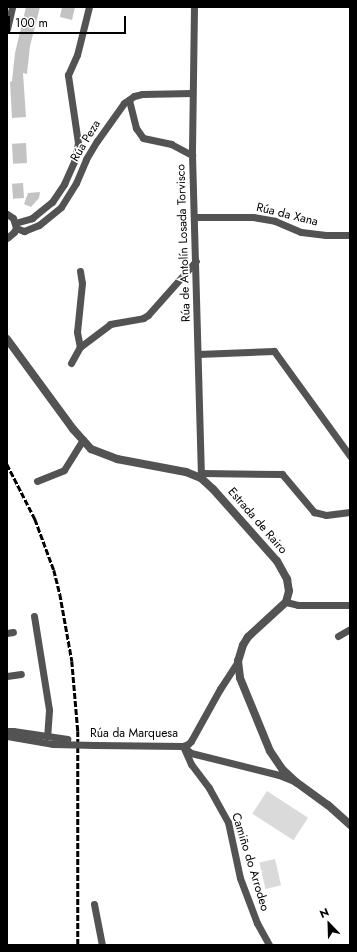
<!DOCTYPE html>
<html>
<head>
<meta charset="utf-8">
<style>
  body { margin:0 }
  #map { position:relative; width:357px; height:952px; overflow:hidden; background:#fff; font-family:Jost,sans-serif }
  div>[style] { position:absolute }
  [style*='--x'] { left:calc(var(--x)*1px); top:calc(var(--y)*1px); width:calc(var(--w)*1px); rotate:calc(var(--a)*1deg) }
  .green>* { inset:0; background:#dadada; transform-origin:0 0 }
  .building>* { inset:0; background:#c3c3c3; transform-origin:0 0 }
  .minor>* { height:7px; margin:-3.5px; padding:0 3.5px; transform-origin:3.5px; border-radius:3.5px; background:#535353 }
  .tertiary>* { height:8px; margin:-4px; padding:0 4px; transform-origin:4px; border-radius:4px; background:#535353 }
  .rail>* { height:2.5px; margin-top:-1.25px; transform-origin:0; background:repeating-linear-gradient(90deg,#000 0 6px,transparent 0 8px) }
  .minor-bridge>* { height:7px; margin:-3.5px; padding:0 3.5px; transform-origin:3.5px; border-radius:3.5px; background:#535353 }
  span { translate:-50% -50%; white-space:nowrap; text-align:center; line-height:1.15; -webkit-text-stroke:3px #fff; paint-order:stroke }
  .street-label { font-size:12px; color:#000 }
  .frame { position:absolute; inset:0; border:8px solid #000; pointer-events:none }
  .north { position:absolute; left:309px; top:904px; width:40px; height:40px; -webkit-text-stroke:3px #fff; paint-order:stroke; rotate:337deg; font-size:11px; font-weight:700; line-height:16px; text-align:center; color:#000 }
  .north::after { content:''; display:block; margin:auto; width:14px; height:18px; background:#000; clip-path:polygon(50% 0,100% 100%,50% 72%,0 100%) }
  .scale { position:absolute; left:8px; top:16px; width:118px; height:18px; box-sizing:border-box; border:2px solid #000; border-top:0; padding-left:5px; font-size:12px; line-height:14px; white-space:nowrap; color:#000; -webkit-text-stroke:3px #fff; paint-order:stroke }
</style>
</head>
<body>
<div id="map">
  <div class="green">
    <i style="left:267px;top:791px;width:49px;height:27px;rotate:33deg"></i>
    <i style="left:275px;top:859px;width:27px;height:16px;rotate:77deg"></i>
  </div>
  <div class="building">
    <i style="clip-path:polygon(26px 7px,40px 7px,30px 46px,27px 74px,23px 73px,26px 117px,12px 118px,10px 82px,12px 81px,15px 53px)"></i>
    <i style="clip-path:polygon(62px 7px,75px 7px,72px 20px,60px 17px)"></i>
    <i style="left:26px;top:143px;width:20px;height:14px;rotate:87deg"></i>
    <i style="left:23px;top:183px;width:15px;height:11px;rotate:86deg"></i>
    <i style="clip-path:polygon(40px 192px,39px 198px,31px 207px,24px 204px,28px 193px)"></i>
  </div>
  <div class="minor">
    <i style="--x:194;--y:7;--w:148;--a:90.8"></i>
    <i style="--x:192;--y:155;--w:323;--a:88.4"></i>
    <i style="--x:7;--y:29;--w:23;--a:-77"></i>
    <i style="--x:129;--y:100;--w:29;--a:76"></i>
    <i style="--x:136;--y:128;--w:12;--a:55"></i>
    <i style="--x:143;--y:138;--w:29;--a:12"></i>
    <i style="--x:171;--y:144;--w:24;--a:28"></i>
    <i style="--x:7;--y:214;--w:7;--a:34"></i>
    <i style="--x:13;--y:218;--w:10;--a:73"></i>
    <i style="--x:16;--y:228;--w:4;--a:117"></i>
    <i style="--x:14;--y:232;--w:9;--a:139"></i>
    <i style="--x:194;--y:217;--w:59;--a:0"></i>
    <i style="--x:253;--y:217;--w:22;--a:10"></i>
    <i style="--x:275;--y:221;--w:28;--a:23"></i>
    <i style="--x:301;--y:232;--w:25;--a:7"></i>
    <i style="--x:326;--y:235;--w:24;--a:0"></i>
    <i style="--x:15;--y:223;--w:18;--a:-16"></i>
    <i style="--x:32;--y:218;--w:26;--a:-39"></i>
    <i style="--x:52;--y:202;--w:22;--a:-56"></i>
    <i style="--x:64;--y:184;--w:24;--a:-66"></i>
    <i style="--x:74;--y:162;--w:19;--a:-78"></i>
    <i style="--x:78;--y:143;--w:69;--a:-98.4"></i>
    <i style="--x:68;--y:75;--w:22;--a:-66"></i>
    <i style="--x:77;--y:55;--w:49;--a:-76"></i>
    <i style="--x:16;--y:228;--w:9;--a:21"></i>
    <i style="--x:24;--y:231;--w:16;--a:-22"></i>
    <i style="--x:39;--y:225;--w:28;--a:-39"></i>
    <i style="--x:61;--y:207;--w:28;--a:-58"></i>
    <i style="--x:76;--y:183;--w:26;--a:-67"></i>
    <i style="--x:86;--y:159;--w:21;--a:-59"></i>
    <i style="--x:97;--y:141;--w:47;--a:-54.6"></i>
    <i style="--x:124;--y:103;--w:12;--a:-35"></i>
    <i style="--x:134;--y:96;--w:8;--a:-14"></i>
    <i style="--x:142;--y:94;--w:50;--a:-1.1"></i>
    <i style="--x:80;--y:271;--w:12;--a:81"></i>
    <i style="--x:82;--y:283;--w:49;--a:95.8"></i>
    <i style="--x:77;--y:332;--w:15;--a:79"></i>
    <i style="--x:198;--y:354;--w:76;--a:-2.3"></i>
    <i style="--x:274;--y:351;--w:130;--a:54.1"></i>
    <i style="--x:71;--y:363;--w:18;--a:-61"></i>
    <i style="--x:80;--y:347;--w:38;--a:-37"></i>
    <i style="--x:110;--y:324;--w:34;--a:-10"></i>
    <i style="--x:143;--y:318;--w:6;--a:-31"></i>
    <i style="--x:148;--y:315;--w:72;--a:-48.4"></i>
    <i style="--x:201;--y:473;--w:81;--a:0.7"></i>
    <i style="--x:282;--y:474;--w:50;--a:49.9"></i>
    <i style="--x:314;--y:512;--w:12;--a:14"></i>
    <i style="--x:326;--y:515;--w:24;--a:-7"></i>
    <i style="--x:37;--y:481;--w:29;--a:-22"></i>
    <i style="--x:64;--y:470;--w:36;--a:-58"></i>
    <i style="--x:286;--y:602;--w:12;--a:14"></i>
    <i style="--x:298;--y:605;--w:52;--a:0"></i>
    <i style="--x:34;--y:616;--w:95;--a:80.9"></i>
    <i style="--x:49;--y:710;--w:26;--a:94"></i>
    <i style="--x:7;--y:633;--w:6;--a:-9"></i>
    <i style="--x:338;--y:636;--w:14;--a:-30"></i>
    <i style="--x:7;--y:676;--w:14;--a:-8"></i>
    <i style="--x:7;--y:731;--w:6;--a:0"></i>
    <i style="--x:13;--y:731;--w:55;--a:8.4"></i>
    <i style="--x:7;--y:736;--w:47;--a:9.9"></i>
    <i style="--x:95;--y:745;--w:88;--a:0.7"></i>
    <i style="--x:183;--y:746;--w:5;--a:-22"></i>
    <i style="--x:188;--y:744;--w:4;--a:-45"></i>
    <i style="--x:191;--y:741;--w:60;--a:-60.9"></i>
    <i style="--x:220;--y:689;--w:33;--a:-57"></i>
    <i style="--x:183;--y:746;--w:20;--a:66"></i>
    <i style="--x:191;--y:764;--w:30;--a:53"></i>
    <i style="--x:209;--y:788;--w:39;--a:61"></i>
    <i style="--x:228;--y:822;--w:57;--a:77.9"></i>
    <i style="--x:240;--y:878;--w:48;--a:69.3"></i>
    <i style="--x:257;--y:923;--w:25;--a:61"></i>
    <i style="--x:186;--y:749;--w:6;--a:39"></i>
    <i style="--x:191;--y:753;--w:91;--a:14"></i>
    <i style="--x:279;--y:775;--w:16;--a:22"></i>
    <i style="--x:94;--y:904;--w:42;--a:79"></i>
  </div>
  <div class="tertiary">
    <i style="--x:7;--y:339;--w:112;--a:53.7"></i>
    <i style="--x:73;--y:429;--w:27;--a:48"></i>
    <i style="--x:91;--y:449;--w:28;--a:21"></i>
    <i style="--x:117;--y:459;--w:70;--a:10.7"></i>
    <i style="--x:186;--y:472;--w:16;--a:22"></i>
    <i style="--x:201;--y:478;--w:16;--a:43"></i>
    <i style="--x:213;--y:489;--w:96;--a:48.4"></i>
    <i style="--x:277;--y:561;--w:21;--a:61"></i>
    <i style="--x:287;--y:579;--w:12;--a:81"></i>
    <i style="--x:289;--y:591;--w:11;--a:105"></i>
    <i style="--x:286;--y:602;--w:52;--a:137.4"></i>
    <i style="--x:248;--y:637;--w:9;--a:122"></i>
    <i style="--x:243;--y:645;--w:17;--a:107"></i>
    <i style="--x:238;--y:661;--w:17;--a:83"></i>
    <i style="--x:240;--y:678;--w:79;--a:67.7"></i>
    <i style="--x:270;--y:751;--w:23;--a:56"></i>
    <i style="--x:283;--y:770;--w:18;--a:43"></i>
    <i style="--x:296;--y:782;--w:39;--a:36"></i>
    <i style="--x:328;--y:805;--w:30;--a:42"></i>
  </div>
  <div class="rail">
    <i style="--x:7;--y:464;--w:62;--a:63"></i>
    <i style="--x:35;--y:519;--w:54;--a:69.6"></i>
    <i style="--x:54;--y:570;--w:25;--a:76"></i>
    <i style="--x:60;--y:594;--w:68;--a:79.8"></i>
    <i style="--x:72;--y:661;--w:70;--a:85.1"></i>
    <i style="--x:78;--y:731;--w:214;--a:90"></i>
  </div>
  <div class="minor-bridge">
    <i style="--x:53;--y:744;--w:42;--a:1.4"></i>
  </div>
  <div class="street-label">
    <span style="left:86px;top:141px;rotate:-59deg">Rúa Peza</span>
    <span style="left:287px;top:215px;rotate:14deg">Rúa da Xana</span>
    <span style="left:184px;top:243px;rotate:-92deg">Rúa de Antolín Losada Torvisco</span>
    <span style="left:257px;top:521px;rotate:49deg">Estrada de Rairo</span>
    <span style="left:134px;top:734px">Rúa da Marquesa</span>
    <span style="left:250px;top:862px;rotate:73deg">Camiño do Arrodeo</span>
  </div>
  <div class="frame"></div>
  <div class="north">N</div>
  <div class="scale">100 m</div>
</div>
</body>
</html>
